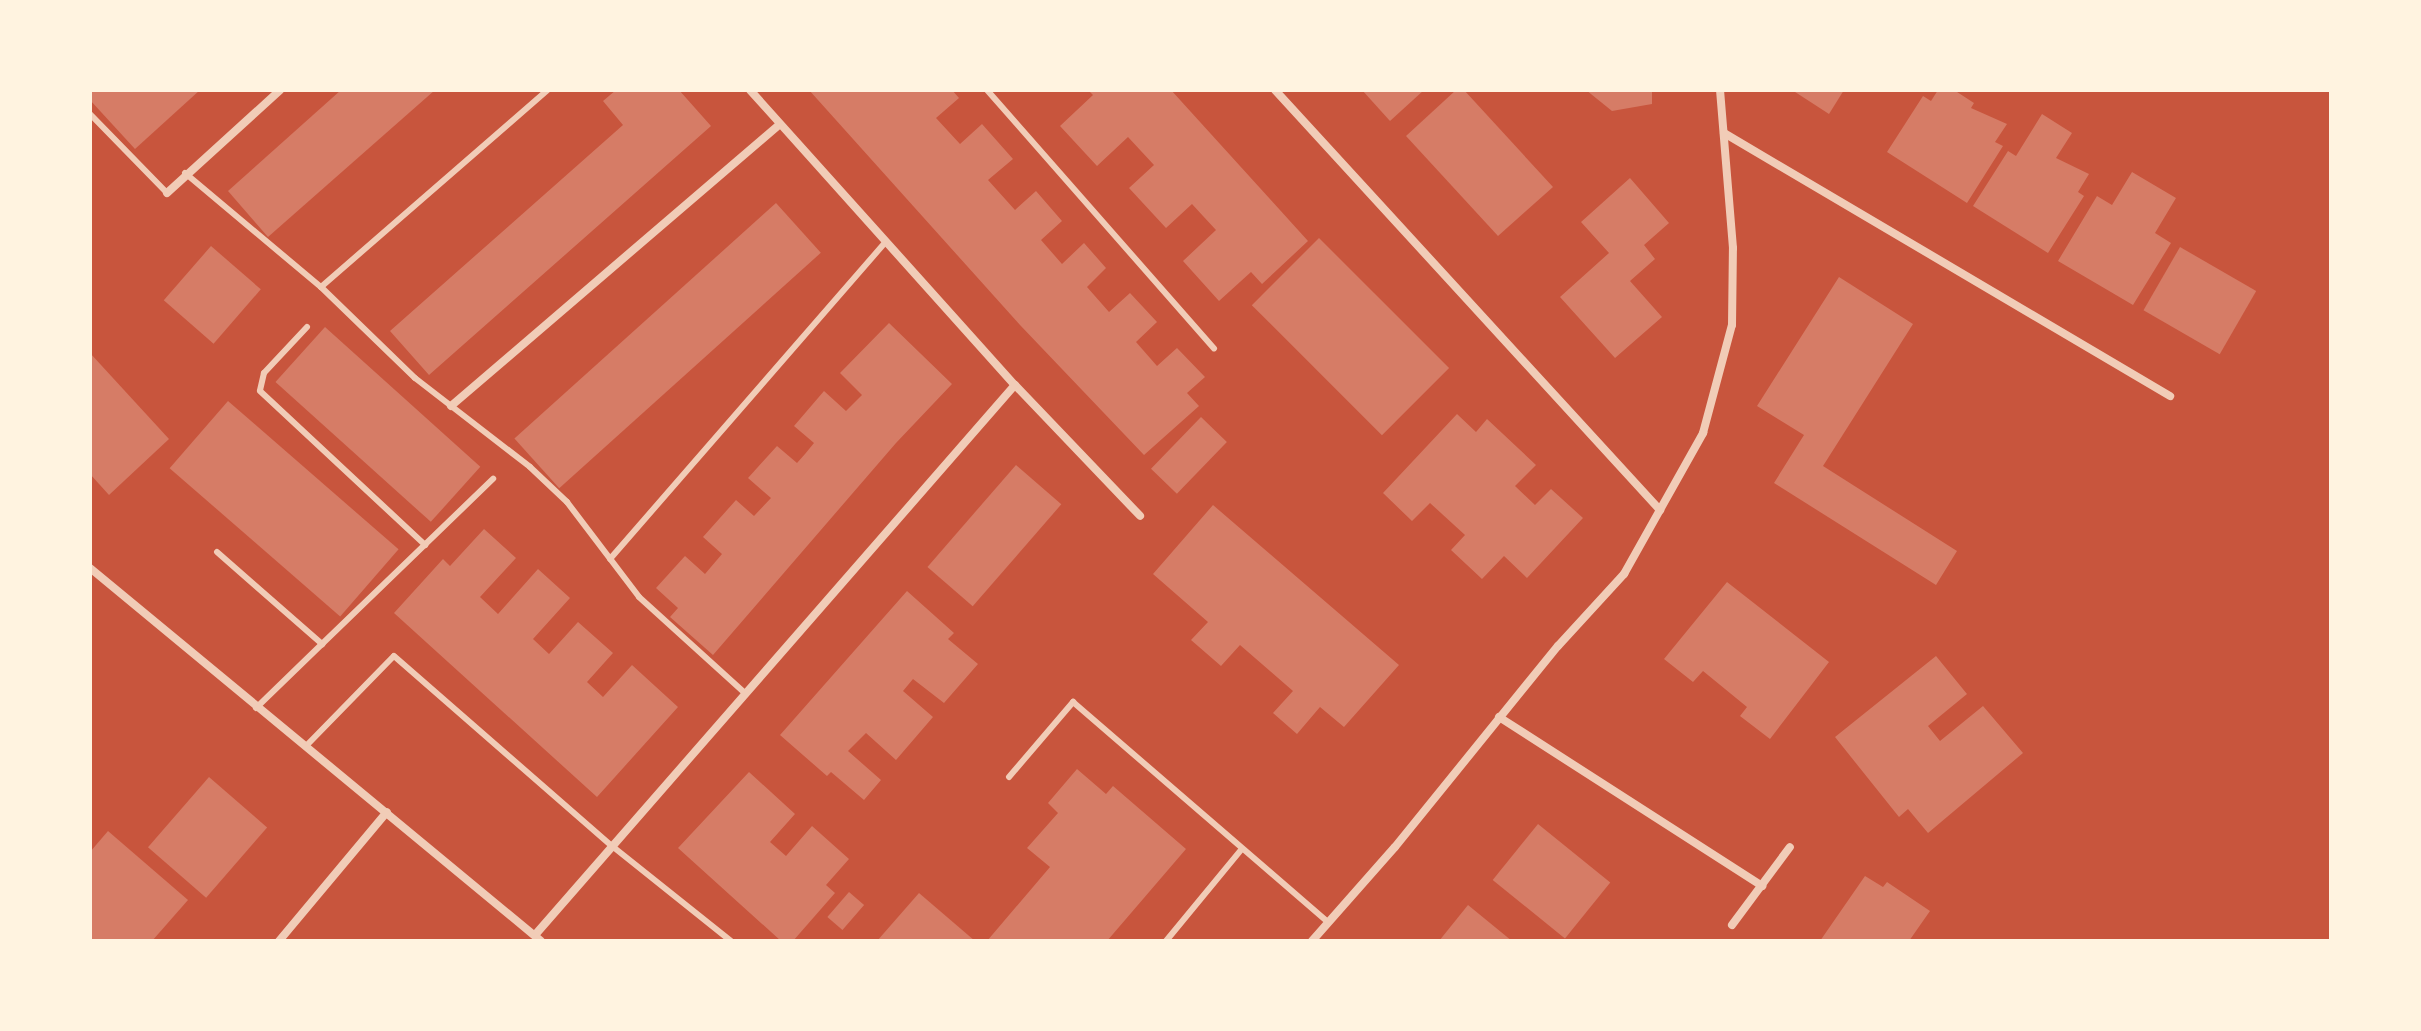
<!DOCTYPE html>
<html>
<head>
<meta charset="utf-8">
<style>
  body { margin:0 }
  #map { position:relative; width:2421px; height:1031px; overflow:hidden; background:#c8553d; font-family:"Noto Sans",sans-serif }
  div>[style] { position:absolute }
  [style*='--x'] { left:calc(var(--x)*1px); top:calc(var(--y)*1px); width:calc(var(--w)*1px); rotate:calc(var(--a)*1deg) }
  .building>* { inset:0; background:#d67c66; transform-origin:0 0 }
  .service>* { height:6px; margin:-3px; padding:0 3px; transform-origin:3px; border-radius:3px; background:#f1ccb7 }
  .minor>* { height:8px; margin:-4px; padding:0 4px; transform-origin:4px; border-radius:4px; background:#f1ccb7 }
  span { translate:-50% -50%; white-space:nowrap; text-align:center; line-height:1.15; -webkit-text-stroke:8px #fff3e0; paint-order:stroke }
  .frame { position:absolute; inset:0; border:92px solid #fff3e0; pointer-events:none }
</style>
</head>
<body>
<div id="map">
  <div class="building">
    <i style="clip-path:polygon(90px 90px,200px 90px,135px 149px,90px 100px)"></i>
    <i style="clip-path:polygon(341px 90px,435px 90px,268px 237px,228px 191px)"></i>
    <i style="clip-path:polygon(616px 90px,679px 90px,711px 126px,429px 375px,390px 331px,623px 125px,603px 101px)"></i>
    <i style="clip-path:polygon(809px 90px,952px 90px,959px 98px,936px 118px,960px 144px,982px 124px,1013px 159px,988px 180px,1015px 210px,1036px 191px,1062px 221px,1041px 240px,1062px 264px,1084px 243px,1106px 268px,1087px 287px,1109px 312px,1130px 293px,1157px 322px,1136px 342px,1157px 366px,1177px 348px,1205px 377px,1187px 393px,1199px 406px,1144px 455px,1020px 325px)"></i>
    <i style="clip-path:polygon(1088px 90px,1171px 90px,1308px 241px,1262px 284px,1251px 272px,1219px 301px,1183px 261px,1216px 230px,1203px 216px,1192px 204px,1166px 228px,1129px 188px,1154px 165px,1128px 137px,1097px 166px,1060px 126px,1093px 95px)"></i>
    <i style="clip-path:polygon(1362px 90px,1424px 90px,1390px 121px)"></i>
    <i style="clip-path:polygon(1456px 90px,1464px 90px,1553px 187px,1498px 236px,1406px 136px)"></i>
    <i style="clip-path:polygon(1586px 90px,1652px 90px,1652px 104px,1612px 111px)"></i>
    <i style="clip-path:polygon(1792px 90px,1844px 90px,1829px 114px)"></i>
    <i style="clip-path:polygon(1938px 90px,1954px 90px,1974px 103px,1971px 108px,2007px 124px,1995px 142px,2003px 146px,1967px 203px,1887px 152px,1923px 96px,1931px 101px)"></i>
    <i style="clip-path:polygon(2042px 114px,2072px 133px,2056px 158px,2089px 174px,2078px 192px,2084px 196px,2048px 253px,1973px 206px,2008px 151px,2016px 156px)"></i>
    <i style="clip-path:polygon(2132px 172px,2176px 198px,2155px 233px,2171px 243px,2133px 305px,2058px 261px,2097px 196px,2112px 205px)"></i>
    <i style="clip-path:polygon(1630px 178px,1669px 223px,1644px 245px,1655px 259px,1630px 281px,1662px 317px,1615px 358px,1560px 297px,1609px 253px,1581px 222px)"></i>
    <i style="left:776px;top:203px;width:67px;height:352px;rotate:48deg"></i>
    <i style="left:1319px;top:238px;width:184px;height:95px;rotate:45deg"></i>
    <i style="left:211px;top:246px;width:66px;height:72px;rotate:41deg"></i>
    <i style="left:2180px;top:247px;width:88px;height:73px;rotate:30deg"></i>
    <i style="clip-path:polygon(1839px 277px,1913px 324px,1823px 466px,1957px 551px,1936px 585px,1774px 483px,1804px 435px,1757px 406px)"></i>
    <i style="clip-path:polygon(889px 323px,952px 384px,896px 443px,713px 655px,670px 617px,678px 608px,656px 588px,685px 556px,705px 574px,722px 554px,703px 537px,736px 500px,754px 516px,771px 498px,748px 478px,777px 446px,797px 463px,805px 454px,814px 443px,794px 426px,824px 391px,846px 411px,862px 395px,840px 373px)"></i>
    <i style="left:325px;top:327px;width:209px;height:74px;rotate:42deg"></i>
    <i style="clip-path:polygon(90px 353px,169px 439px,109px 495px,90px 474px)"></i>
    <i style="left:228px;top:401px;width:226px;height:89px;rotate:41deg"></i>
    <i style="clip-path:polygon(1457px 414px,1476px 432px,1487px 419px,1536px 465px,1515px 486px,1535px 505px,1551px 489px,1583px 518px,1527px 578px,1504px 556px,1482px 579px,1451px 550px,1465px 535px,1430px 503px,1412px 521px,1383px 493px)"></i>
    <i style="left:1201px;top:417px;width:36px;height:72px;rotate:44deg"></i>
    <i style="left:1016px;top:465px;width:60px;height:135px;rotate:41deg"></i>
    <i style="clip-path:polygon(1213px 505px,1399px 665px,1344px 727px,1320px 707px,1297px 734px,1273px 713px,1293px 691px,1240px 645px,1221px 666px,1191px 640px,1208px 622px,1153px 574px)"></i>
    <i style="clip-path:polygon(484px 529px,516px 558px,480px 597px,498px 614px,538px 569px,570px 598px,533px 639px,549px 654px,578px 622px,613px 653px,587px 682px,603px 697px,632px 665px,678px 707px,597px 797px,394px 613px,443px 559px,450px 566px)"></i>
    <i style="clip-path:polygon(1727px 582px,1829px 662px,1770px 739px,1740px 716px,1747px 707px,1703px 671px,1693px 682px,1664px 659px)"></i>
    <i style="clip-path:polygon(907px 591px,954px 633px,948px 639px,978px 664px,944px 703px,913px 679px,903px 691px,933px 717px,896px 760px,866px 733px,848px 751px,881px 780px,864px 800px,831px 772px,827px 776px,780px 735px)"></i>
    <i style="clip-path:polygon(1936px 656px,1967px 694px,1928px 726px,1940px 741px,1983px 706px,2023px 753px,1928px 833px,1908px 809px,1899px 817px,1835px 737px)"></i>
    <i style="clip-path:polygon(1077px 769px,1106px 794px,1113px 786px,1186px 849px,1107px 941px,987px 941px,1050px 867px,1027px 848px,1058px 813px,1048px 803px)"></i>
    <i style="clip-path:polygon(749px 772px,795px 814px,770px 842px,786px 856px,812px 826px,849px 859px,826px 885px,835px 893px,793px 941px,781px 941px,678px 848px)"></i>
    <i style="left:209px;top:777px;width:77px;height:93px;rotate:41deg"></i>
    <i style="left:1538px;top:824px;width:93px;height:72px;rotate:39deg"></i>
    <i style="clip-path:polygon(108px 831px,188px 900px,152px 941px,90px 941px,90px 852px)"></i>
    <i style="clip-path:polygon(1865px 876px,1883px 887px,1887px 882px,1930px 911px,1909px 941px,1820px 941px)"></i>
    <i style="left:849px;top:892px;width:20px;height:33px;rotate:41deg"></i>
    <i style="clip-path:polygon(919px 893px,975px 941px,877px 941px)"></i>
    <i style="clip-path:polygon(1468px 905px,1512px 941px,1439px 941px)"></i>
  </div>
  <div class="service">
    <i style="--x:987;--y:90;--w:344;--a:48.7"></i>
    <i style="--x:90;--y:114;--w:110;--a:45.7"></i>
    <i style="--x:185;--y:173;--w:177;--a:40"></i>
    <i style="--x:321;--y:287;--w:131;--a:44.1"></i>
    <i style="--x:415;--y:378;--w:145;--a:37.7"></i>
    <i style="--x:530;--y:467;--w:51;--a:43.4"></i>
    <i style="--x:567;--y:502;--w:119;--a:52.8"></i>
    <i style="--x:639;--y:597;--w:144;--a:42.2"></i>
    <i style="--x:321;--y:287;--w:301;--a:-41"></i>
    <i style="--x:307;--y:327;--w:63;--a:133.1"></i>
    <i style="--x:264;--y:373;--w:18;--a:103"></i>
    <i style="--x:260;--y:391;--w:226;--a:43"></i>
    <i style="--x:217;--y:552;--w:140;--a:41.2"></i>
    <i style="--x:322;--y:644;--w:92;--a:135.9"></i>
    <i style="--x:610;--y:559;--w:421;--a:-49"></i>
    <i style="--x:322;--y:644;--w:238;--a:-44"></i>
    <i style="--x:307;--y:745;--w:124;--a:-45.7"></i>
    <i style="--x:394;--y:656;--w:289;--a:41.1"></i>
    <i style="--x:612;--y:846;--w:152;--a:38.6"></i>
    <i style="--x:1009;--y:777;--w:99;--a:-49.5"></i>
    <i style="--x:1073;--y:702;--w:337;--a:40.8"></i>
    <i style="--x:1166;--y:941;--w:118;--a:-50.5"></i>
  </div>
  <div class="minor">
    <i style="--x:750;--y:90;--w:397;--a:48.1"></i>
    <i style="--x:1015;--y:385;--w:181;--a:46.3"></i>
    <i style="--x:1275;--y:90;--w:570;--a:47.49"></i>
    <i style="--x:1724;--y:133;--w:518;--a:30.53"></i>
    <i style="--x:167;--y:193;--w:153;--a:-42.3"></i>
    <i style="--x:451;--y:406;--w:433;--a:-40.6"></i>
    <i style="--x:90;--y:568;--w:585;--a:39.59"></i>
    <i style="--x:1499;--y:717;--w:313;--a:32.7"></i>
    <i style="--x:1732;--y:925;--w:97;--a:-53.4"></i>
    <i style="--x:535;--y:935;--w:730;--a:-48.89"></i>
    <i style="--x:279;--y:941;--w:168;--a:-50.1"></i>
    <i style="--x:1312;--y:941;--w:125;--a:-48.6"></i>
    <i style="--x:1395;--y:847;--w:259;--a:-51"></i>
    <i style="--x:1558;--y:646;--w:98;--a:-47.5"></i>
    <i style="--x:1624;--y:574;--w:162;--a:-60.7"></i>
    <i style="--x:1703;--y:433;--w:112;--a:-75"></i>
    <i style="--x:1732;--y:325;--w:77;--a:-89.3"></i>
    <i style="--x:1733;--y:248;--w:159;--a:-94.7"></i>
  </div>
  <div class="frame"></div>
</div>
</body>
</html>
